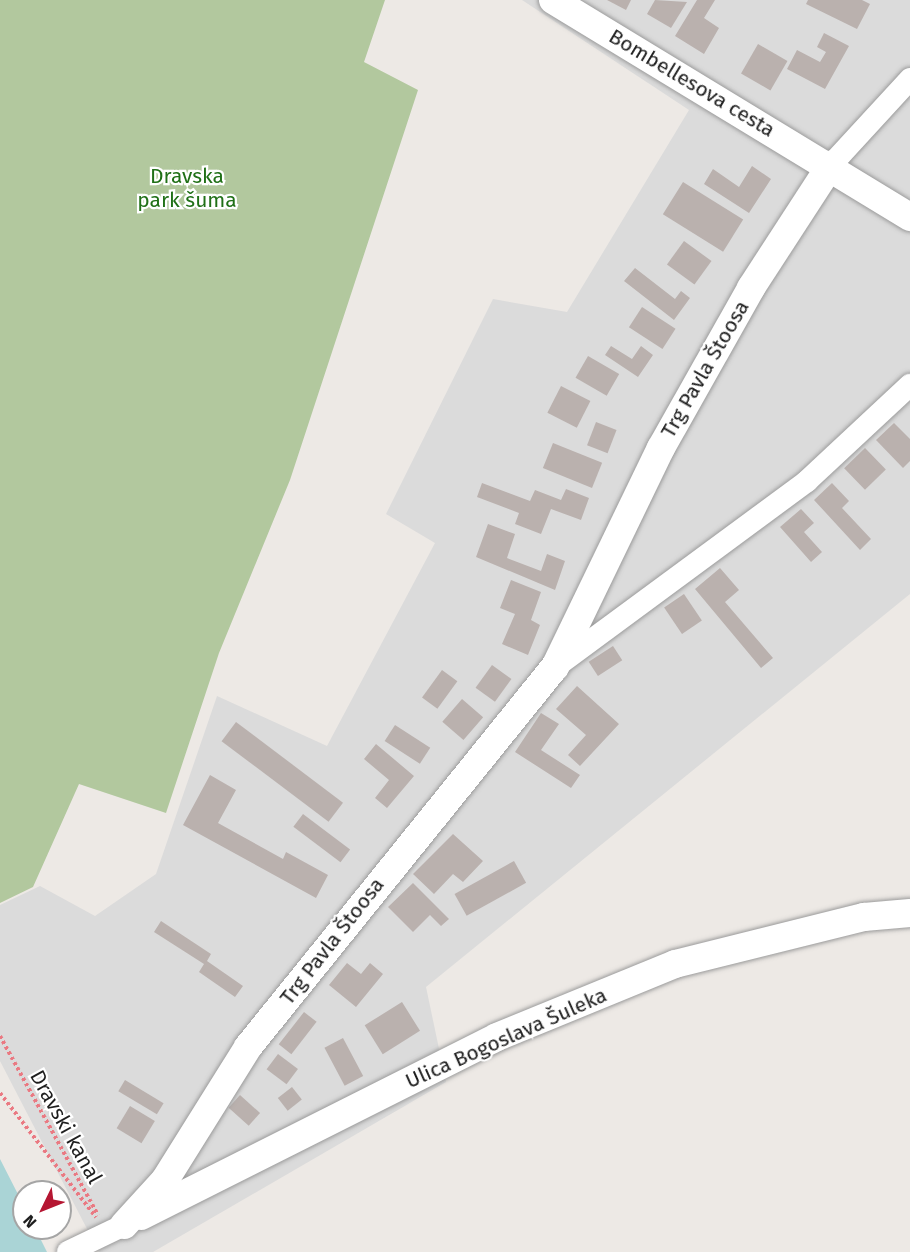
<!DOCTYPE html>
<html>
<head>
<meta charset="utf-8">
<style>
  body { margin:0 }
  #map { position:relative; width:910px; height:1252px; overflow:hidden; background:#ede9e5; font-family:"Fira Sans",sans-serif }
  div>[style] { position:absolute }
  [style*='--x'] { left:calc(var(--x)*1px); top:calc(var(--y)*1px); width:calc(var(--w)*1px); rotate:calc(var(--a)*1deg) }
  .residential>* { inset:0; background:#dbdbdb }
  .forest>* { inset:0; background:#b2c89e }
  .water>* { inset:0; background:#aad4d6 }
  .building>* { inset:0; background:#bab1ae; transform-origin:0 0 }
  .path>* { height:4px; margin-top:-2px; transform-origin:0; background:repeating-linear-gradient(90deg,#ea7982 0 3px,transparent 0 6px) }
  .roads { filter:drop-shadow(0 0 2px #9b9b9b) drop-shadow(0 0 2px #9b9b9b) }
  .minor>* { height:22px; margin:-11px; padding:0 11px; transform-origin:11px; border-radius:11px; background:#fff }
  .tertiary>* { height:28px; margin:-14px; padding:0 14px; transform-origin:14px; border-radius:14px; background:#fff }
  span { translate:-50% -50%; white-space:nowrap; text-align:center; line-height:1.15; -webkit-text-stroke:4.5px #fff; paint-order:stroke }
  .street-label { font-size:21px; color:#1e1e1e }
  .park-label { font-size:21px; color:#207017 }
  .north { position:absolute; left:12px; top:1180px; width:60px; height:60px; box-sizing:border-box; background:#fff; border:2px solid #a5a5a5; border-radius:50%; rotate:227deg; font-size:16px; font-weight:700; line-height:24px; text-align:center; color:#1e1e1e }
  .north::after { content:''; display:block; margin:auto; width:21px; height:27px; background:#b51632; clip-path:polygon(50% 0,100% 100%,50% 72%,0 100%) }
</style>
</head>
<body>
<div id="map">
  <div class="residential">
    <i style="clip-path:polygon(522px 0,910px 0,910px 594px,426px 987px,446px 1082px,153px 1252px,99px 1252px,0 1061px,0 905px,40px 886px,95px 916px,156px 874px,217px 696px,327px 746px,435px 543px,386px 514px,493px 299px,567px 312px,689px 110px)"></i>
  </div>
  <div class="forest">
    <i style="clip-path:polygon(0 0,385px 0,364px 62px,418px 90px,290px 480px,219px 653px,166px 813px,79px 784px,33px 887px,0 903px)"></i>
  </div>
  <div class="water">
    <i style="clip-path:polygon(0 1159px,24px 1206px,24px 1228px,35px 1228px,47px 1252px,0 1252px)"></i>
  </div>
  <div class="building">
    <i style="clip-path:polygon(607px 0,631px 0,626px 10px)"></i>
    <i style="clip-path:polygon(655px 0,687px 2px,671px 28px,647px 14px)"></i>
    <i style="clip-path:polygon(697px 0,715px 0,704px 18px,719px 28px,704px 54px,675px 36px)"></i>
    <i style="clip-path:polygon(808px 0,862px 0,870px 4px,857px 29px,806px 4px)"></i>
    <i style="clip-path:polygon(824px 33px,849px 46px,825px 89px,787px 69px,797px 50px,820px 62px,826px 52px,817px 47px)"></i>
    <i style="left:758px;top:44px;width:34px;height:34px;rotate:30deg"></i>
    <i style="clip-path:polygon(752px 166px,771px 179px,749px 213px,704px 184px,713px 169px,739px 187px)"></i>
    <i style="left:683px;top:182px;width:71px;height:38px;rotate:32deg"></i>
    <i style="left:684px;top:241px;width:34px;height:29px;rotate:36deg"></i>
    <i style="clip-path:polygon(635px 268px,675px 299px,681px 291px,690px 298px,674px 320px,624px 281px)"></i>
    <i style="left:642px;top:307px;width:40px;height:24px;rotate:33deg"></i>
    <i style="clip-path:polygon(611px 346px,632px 359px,641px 346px,653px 355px,638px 377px,605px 355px)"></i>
    <i style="left:588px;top:356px;width:36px;height:25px;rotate:30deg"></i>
    <i style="left:561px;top:386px;width:33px;height:30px;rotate:27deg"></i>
    <i style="left:596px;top:422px;width:22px;height:25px;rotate:21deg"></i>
    <i style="clip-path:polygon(894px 423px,910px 439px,910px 461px,903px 468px,876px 440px)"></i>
    <i style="left:553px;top:443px;width:53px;height:27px;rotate:22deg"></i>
    <i style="left:865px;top:448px;width:30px;height:29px;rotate:46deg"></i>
    <i style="clip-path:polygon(482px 483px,530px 501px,535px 490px,561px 500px,566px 489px,589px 498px,581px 520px,551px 509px,541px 534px,515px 524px,519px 513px,477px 497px)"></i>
    <i style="clip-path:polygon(832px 483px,849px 501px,842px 508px,871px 539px,860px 550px,814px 500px)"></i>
    <i style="clip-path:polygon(801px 509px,814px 523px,804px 532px,822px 552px,811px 562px,780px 527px)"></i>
    <i style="clip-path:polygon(488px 524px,515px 534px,507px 558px,541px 571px,547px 554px,565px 561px,555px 590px,476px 557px)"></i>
    <i style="clip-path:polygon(720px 568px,739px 590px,725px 602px,773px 658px,761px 668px,695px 589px)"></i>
    <i style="clip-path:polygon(511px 580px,541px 592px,531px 620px,540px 625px,528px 655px,502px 644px,515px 614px,500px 608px)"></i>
    <i style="left:684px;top:594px;width:32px;height:24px;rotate:56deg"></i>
    <i style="left:613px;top:646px;width:17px;height:29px;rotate:57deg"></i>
    <i style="left:492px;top:665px;width:24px;height:28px;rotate:36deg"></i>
    <i style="left:442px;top:670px;width:19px;height:34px;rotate:36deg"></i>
    <i style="clip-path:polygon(577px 686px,619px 724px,580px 766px,568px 755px,586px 735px,556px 709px)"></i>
    <i style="left:462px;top:699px;width:28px;height:30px;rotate:41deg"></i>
    <i style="clip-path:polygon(541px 713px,559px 724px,541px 750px,580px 775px,571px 788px,515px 752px)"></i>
    <i style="left:236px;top:722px;width:134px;height:24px;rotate:37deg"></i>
    <i style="left:395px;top:725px;width:42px;height:19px;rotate:33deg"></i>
    <i style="clip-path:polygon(376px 744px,414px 776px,387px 808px,375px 798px,389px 780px,364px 759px)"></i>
    <i style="clip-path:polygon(210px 775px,236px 790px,218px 823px,283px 859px,286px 852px,328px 875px,316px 898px,183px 825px)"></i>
    <i style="left:303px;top:814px;width:59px;height:16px;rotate:37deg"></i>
    <i style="clip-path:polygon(453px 834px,483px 861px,463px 882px,453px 874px,434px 894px,413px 874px)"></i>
    <i style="left:514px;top:861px;width:25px;height:68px;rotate:61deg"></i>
    <i style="clip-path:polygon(413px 883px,449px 919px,441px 926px,430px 915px,413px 932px,388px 907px)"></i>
    <i style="clip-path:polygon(161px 921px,211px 954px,207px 961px,243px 986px,235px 997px,199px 972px,204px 964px,154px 932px)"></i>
    <i style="clip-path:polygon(347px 963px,361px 974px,370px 963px,383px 974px,356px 1007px,329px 985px)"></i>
    <i style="left:402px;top:1002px;width:34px;height:44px;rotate:58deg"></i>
    <i style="left:304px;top:1012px;width:16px;height:41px;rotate:38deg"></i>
    <i style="left:343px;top:1038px;width:43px;height:21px;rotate:62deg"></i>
    <i style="left:278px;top:1054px;width:25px;height:19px;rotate:37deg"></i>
    <i style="left:125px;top:1080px;width:45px;height:13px;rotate:31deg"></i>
    <i style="left:292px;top:1087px;width:16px;height:18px;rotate:52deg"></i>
    <i style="left:240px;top:1095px;width:27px;height:17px;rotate:42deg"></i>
    <i style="left:130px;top:1106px;width:29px;height:26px;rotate:31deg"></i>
  </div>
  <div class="path">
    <i style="--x:0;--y:1036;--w:204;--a:61.3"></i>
    <i style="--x:0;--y:1093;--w:157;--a:52.3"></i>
  </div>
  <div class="roads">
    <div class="minor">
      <i style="--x:831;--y:165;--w:117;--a:-47.4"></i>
      <i style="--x:555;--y:667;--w:313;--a:-36.4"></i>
      <i style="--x:807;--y:481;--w:141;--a:-43"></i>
      <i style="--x:68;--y:1252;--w:62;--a:-25.7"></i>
    </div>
    <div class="tertiary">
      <i style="--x:553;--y:0;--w:418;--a:31.3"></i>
      <i style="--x:141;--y:1216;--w:398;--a:-26.7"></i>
      <i style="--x:497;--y:1037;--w:192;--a:-22.3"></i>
      <i style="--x:675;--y:964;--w:195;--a:-14"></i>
      <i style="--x:864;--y:917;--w:46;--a:-5"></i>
      <i style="--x:124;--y:1225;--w:61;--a:-47.7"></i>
      <i style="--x:165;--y:1180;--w:157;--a:-58"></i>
      <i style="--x:248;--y:1047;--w:489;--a:-51.1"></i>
      <i style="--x:555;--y:667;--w:243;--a:-64.2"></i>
      <i style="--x:661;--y:448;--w:184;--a:-60.6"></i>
      <i style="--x:751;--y:288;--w:147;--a:-57"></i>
    </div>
  </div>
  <div class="street-label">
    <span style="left:692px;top:83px;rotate:31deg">Bombellesova cesta</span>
    <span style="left:705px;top:369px;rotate:-60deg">Trg Pavla Štoosa</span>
    <span style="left:332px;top:941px;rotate:-52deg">Trg Pavla Štoosa</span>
    <span style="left:506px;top:1038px;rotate:-24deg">Ulica Bogoslava Šuleka</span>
    <span style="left:66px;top:1127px;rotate:61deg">Dravski kanal</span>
  </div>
  <div class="park-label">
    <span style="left:187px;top:188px">Dravska<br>park šuma</span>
  </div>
  <div class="north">N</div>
</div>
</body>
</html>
